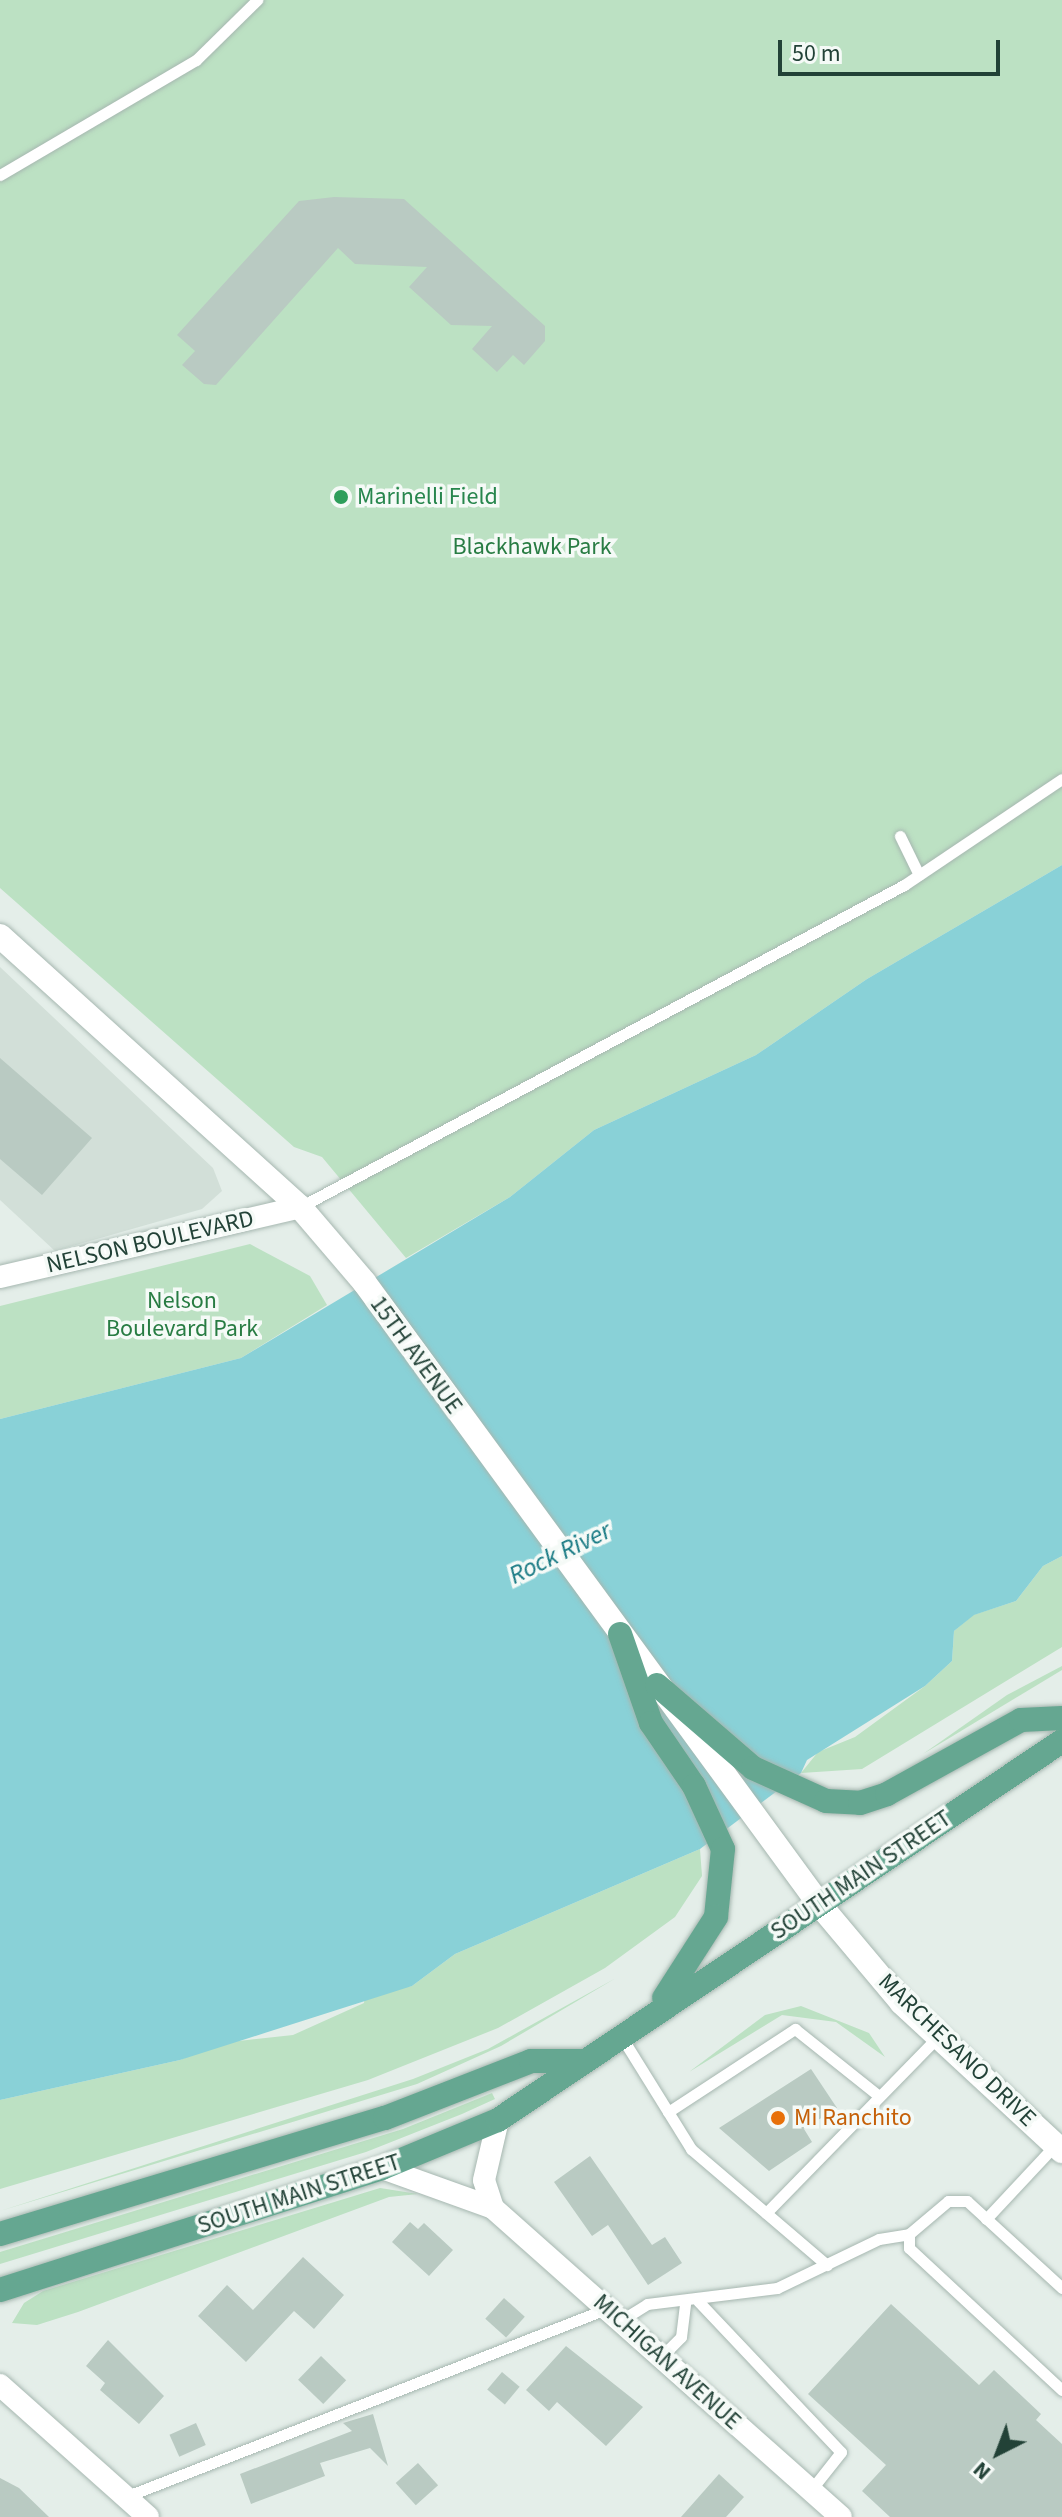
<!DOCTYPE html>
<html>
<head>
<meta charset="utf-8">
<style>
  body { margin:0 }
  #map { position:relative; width:1062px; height:2517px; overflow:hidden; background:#e4eee9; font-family:"Source Sans 3",sans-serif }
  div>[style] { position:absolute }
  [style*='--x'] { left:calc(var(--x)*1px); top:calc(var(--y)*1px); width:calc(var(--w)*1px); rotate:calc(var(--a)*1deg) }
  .built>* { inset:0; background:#d2dfd8 }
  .green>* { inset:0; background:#bce1c3 }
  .water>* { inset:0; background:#89d1d7 }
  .building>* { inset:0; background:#b9cac2; transform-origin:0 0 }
  .roads { filter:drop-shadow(0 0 2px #a6b7b0) drop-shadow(0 0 2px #a6b7b0) }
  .service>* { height:11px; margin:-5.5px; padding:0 5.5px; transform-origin:5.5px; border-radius:5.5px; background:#fff }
  .minor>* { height:22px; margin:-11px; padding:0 11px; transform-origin:11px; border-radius:11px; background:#fff }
  .secondary>* { height:24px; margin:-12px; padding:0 12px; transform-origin:12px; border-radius:12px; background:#fff }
  .primary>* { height:24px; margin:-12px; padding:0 12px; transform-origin:12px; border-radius:12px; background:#65a791 }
  .dots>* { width:22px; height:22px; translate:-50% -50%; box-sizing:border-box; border:4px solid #f5faf7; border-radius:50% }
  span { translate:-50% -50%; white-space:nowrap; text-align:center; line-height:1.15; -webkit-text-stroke:7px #f5faf7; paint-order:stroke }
  .leisure-label { font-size:24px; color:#27864d }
  .left { translate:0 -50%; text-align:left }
  .park-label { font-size:24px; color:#287c43 }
  .street-label { font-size:24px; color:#224237 }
  .food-label { font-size:24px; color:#c56008 }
  .water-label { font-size:26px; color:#177983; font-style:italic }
  .north { position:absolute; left:958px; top:2413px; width:80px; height:80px; -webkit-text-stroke:6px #f5faf7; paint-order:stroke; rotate:222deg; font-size:22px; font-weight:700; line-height:32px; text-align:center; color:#224237 }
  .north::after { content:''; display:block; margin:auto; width:28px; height:36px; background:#224237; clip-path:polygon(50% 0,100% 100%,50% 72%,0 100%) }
  .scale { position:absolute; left:778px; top:40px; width:222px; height:36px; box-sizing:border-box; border:4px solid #224237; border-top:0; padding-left:10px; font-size:24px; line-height:28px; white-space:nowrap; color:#224237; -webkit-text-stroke:6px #f5faf7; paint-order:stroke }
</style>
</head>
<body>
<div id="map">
  <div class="built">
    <i style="clip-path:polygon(0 967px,213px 1168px,222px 1191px,202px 1209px,55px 1251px,0 1200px)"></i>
  </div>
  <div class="green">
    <i style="clip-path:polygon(0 0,1062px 0,1062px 865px,867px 979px,756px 1055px,594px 1130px,510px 1197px,406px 1258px,322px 1157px,294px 1147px,0 888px)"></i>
    <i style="clip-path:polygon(250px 1244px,310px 1276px,327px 1305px,241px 1358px,0 1419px,0 1306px)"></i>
    <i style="clip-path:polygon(1062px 1556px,1062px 1647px,862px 1769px,801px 1773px,818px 1752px,855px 1737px,925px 1686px,952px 1661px,954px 1631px,973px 1615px,1016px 1601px,1043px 1566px)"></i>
    <i style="clip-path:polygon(1062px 1666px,1062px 1670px,923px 1754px,1007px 1695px)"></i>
    <i style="clip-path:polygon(700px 1849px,702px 1876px,675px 1917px,605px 1968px,498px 2028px,368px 2080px,0 2189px,0 2100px,180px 2060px,221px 2043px,293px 2035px,364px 2003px,365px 1995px,412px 1986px,455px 1954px)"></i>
    <i style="clip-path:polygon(616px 1978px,501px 2046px,417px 2084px,0 2211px,413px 2079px,488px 2049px)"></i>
    <i style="clip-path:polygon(801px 2006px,869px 2033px,885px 2057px,836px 2022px,782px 2015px,689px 2072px,765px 2015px)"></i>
    <i style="clip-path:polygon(492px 2093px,495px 2099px,462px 2114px,366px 2152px,0 2264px,0 2252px,403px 2129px)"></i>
    <i style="clip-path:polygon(380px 2188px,418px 2194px,389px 2197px,78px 2312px,37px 2325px,12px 2323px,24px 2303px,43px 2291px)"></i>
  </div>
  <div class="water">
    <i style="clip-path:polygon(1062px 865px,1062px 1556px,1043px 1566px,1016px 1601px,974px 1615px,954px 1631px,952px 1661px,925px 1686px,807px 1760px,801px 1773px,700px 1849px,455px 1954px,412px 1986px,180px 2060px,0 2100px,0 1419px,241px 1358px,510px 1197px,594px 1130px,756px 1055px,867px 979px)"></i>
  </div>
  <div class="building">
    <i style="clip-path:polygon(334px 197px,404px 199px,545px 326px,545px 341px,524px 365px,513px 355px,497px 372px,472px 349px,492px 326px,451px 325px,409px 287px,427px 267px,355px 264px,338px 248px,216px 385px,204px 384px,182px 365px,195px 351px,177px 335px,299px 201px)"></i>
    <i style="clip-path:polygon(0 1058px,92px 1138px,42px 1195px,0 1159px)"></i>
    <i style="clip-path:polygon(811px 2069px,837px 2108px,804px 2129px,812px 2142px,769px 2171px,719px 2128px)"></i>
    <i style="clip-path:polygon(590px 2156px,652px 2245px,665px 2237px,682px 2263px,648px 2285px,608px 2225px,592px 2236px,554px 2182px)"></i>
    <i style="clip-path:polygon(410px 2222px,418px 2229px,424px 2223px,453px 2250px,429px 2276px,392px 2242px)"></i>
    <i style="clip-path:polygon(303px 2257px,344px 2295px,314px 2329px,294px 2311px,246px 2362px,198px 2316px,227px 2285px,253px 2310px)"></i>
    <i style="left:504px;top:2298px;width:28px;height:28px;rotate:42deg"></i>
    <i style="clip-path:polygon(891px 2304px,979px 2385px,994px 2370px,1041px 2414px,1036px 2420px,1062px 2444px,1062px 2517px,890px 2517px,862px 2491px,886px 2465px,808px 2394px)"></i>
    <i style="clip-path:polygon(108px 2340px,164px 2396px,139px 2424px,100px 2390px,105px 2383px,86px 2366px)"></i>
    <i style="clip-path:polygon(566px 2346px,643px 2407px,606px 2446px,557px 2402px,549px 2411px,526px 2390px)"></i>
    <i style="left:321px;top:2356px;width:35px;height:33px;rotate:44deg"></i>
    <i style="left:502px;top:2372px;width:23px;height:23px;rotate:40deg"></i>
    <i style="clip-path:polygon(373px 2414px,388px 2466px,370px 2448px,320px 2463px,325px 2476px,251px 2504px,240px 2474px,352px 2431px,343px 2423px)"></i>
    <i style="left:196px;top:2423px;width:24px;height:29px;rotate:66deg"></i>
    <i style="left:418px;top:2463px;width:30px;height:30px;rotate:48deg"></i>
    <i style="clip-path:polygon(719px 2474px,744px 2497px,726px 2517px,681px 2517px)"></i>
    <i style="clip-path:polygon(0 2478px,19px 2488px,49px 2517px,0 2517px)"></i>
  </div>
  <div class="roads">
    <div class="service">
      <i style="--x:0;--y:175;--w:227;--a:-30.4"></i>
      <i style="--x:196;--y:60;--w:86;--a:-44.5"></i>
      <i style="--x:900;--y:836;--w:43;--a:64"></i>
      <i style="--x:300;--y:1207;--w:684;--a:-28.06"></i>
      <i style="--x:904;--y:885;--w:190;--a:-33.9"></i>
      <i style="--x:621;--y:2036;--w:133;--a:58.2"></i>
      <i style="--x:691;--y:2149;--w:179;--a:40.5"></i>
      <i style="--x:668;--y:2112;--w:152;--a:-33.2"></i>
      <i style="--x:795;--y:2029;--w:107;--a:38.6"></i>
      <i style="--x:766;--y:2213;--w:246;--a:-45.7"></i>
      <i style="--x:986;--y:2219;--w:101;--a:-47"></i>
      <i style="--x:909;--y:2234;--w:14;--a:90"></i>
      <i style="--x:909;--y:2248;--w:209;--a:42.9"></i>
      <i style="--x:698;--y:2301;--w:208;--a:46.6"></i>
      <i style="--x:841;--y:2452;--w:48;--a:128.3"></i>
      <i style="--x:620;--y:2321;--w:32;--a:-32"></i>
      <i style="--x:647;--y:2304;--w:131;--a:-7"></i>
      <i style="--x:777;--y:2288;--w:113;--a:-25.7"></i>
      <i style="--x:879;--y:2239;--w:30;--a:-9"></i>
      <i style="--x:909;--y:2234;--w:51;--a:-40.2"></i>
      <i style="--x:948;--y:2201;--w:19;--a:0"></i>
      <i style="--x:967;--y:2201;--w:129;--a:42.5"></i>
      <i style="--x:661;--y:2357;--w:28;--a:-45"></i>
      <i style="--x:681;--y:2337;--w:33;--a:-83"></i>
      <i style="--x:125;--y:2497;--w:516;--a:-21.35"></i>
    </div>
    <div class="minor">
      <i style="--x:0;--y:1277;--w:308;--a:-13.1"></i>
      <i style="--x:382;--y:2168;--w:118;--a:19.8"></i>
      <i style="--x:493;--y:2208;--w:465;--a:41.6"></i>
      <i style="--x:493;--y:2208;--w:29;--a:-108"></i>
      <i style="--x:484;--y:2180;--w:62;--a:-76.9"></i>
      <i style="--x:0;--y:2385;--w:198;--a:41.7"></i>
    </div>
    <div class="secondary">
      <i style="--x:0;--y:936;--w:404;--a:42.1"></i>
      <i style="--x:300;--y:1207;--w:99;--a:49.5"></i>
      <i style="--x:364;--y:1282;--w:771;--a:53.81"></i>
      <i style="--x:819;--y:1904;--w:129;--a:50"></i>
      <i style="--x:902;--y:2003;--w:218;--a:42.8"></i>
    </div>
    <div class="primary">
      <i style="--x:620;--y:1634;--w:94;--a:70.8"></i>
      <i style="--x:651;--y:1723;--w:76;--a:55.7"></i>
      <i style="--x:694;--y:1786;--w:69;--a:65.3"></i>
      <i style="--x:723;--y:1849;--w:68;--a:95.9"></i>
      <i style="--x:716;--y:1917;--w:96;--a:122.7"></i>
      <i style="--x:657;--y:1685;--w:127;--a:40.8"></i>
      <i style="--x:753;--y:1768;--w:80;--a:24.3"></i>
      <i style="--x:826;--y:1801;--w:34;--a:3"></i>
      <i style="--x:860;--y:1803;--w:28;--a:-18"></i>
      <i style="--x:887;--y:1794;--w:153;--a:-28.9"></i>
      <i style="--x:1021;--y:1720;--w:41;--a:-2.8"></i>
      <i style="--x:0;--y:2234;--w:402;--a:-16.8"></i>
      <i style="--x:385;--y:2118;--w:157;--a:-21.3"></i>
      <i style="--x:531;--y:2061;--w:49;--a:0"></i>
      <i style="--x:0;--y:2290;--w:401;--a:-17.7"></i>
      <i style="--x:382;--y:2168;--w:126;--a:-22.5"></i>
      <i style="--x:498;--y:2120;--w:680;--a:-33.9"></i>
    </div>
  </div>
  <div class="dots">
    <i style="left:341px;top:497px;background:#2e9e5b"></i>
    <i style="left:778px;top:2118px;background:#e8710a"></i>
  </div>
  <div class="leisure-label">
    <span class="left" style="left:357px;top:497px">Marinelli Field</span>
  </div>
  <div class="park-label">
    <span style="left:532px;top:547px">Blackhawk Park</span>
    <span style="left:182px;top:1315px">Nelson<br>Boulevard Park</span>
  </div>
  <div class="street-label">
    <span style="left:150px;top:1242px;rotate:-13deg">NELSON BOULEVARD</span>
    <span style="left:416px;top:1355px;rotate:54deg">15TH AVENUE</span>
    <span style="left:861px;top:1875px;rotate:-34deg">SOUTH MAIN STREET</span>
    <span style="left:957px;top:2050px;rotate:44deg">MARCHESANO DRIVE</span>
    <span style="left:299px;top:2194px;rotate:-18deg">SOUTH MAIN STREET</span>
    <span style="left:667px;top:2362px;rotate:42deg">MICHIGAN AVENUE</span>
  </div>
  <div class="food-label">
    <span class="left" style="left:794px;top:2118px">Mi Ranchito</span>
  </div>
  <div class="water-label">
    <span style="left:560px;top:1553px;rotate:-26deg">Rock River</span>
  </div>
  <div class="north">N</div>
  <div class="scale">50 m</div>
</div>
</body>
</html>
